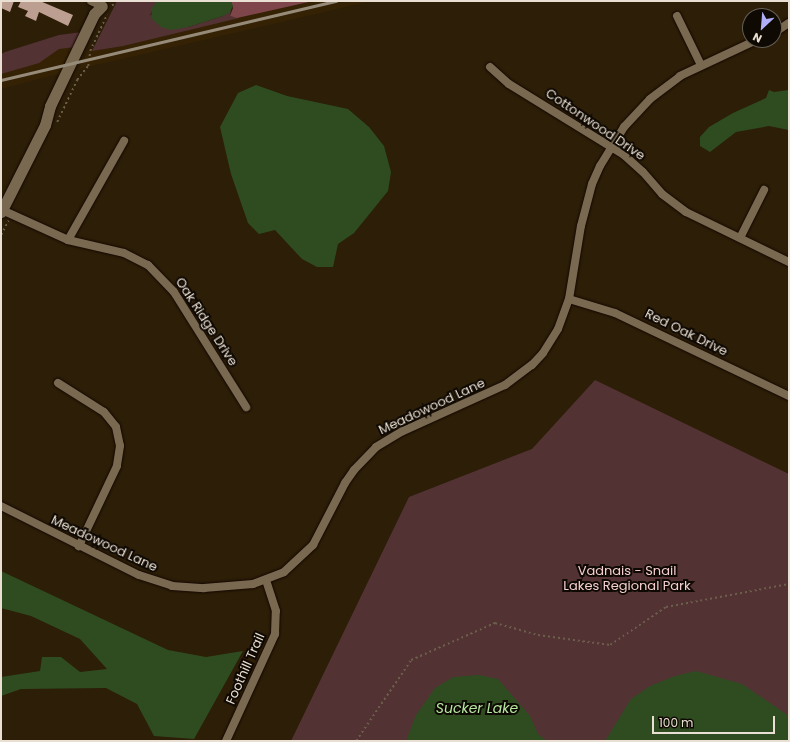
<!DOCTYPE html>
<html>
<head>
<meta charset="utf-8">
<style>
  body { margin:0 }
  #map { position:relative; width:790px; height:742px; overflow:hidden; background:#2c1e07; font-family:Poppins,sans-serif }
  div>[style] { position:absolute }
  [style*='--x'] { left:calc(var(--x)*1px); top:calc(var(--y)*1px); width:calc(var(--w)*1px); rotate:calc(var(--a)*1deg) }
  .built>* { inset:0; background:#352204 }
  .green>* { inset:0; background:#533234 }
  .forest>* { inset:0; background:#7e454a }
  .water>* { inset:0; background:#2f4c21 }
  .building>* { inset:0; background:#bd9f91 }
  .path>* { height:1.5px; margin-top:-0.75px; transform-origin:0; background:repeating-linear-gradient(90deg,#6b5e4b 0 2px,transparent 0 5px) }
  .roads { filter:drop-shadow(0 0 1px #140700) drop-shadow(0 0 1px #140700) }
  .minor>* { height:8px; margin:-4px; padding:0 4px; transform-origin:4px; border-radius:4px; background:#7a6951 }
  .tertiary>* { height:11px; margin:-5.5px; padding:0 5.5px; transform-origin:5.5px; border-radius:5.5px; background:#7a6951 }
  .rail>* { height:2.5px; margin:-1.25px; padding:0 1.25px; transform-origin:1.25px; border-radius:1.25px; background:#968a79 }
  span { translate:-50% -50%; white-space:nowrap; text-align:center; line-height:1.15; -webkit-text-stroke:4px #0f0903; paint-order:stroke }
  .street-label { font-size:13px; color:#e9dfd2 }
  .park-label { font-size:13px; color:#f5cfd0 }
  .water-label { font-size:14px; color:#b6e8a1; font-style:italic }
  .frame { position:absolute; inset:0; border:2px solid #e9dfd2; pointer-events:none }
  .north { position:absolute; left:742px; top:8px; width:40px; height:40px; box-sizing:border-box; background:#0f0903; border:1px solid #665f56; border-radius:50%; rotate:206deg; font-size:11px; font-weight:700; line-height:16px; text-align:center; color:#e9dfd2 }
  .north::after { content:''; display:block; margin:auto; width:14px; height:18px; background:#b0aefa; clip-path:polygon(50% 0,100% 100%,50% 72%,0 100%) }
  .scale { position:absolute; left:652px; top:716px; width:123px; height:18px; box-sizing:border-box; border:2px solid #e9dfd2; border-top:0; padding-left:5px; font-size:12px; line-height:14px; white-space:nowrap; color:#e9dfd2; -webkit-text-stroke:3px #0f0903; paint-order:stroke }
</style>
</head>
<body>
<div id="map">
  <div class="built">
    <i style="clip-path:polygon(302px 1px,372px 1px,79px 69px,88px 51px)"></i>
    <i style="clip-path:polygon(78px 41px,62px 73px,1px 89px,1px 73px,44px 47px)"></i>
  </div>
  <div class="green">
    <i style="clip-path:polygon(117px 1px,157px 1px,150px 15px,188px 27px,223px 16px,231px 10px,230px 16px,239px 18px,123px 46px,92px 51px)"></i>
    <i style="clip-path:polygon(82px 32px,75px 47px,59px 49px,39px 63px,1px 74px,1px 54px,5px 52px,59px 35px)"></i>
    <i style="clip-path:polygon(595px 380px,789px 474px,789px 741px,291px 741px,409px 497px,532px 449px)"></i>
  </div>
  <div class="forest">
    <i style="clip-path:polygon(231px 1px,313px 1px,237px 18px,230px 16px,233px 8px)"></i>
  </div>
  <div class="water">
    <i style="clip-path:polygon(157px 1px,231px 1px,233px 6px,230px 12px,223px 16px,188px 27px,171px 30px,161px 27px,151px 18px,152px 8px)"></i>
    <i style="clip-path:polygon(256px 85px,287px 96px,348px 109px,369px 127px,384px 146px,391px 172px,388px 191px,354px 233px,338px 244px,333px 267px,317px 267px,302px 259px,275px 230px,259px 234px,248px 223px,231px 174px,220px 127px,238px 93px)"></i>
    <i style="clip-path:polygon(769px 90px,774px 92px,789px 90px,789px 130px,769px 126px,736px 132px,710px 152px,700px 146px,700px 137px,709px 127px,733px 113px,766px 98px)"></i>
    <i style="clip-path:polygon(1px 571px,168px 650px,206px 657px,243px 651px,194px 739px,154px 736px,137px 704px,106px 688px,21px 689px,1px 696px,1px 677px,40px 671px,42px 657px,61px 657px,80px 672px,107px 669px,80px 639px,31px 616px,1px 608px)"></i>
    <i style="clip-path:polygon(696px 671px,742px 684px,789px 716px,789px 741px,605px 741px,631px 699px,650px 686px,675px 676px)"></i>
    <i style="clip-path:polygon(479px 675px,498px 679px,530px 716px,538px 734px,547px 741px,406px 741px,416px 715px,435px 688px,453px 677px)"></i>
  </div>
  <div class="building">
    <i style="clip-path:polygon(1px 1px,14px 1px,10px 12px,1px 8px)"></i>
    <i style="clip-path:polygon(21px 1px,40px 1px,73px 15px,68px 26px,39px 12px,36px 21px,25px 16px,28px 11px,18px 7px)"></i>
  </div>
  <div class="path">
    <i style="--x:112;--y:6;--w:6;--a:-59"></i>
    <i style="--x:57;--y:122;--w:47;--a:-64.5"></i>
    <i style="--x:77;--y:80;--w:18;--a:-52"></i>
    <i style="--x:88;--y:66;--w:15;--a:-82"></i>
    <i style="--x:90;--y:51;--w:40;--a:-65"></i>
    <i style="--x:1;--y:235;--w:16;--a:-63"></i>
    <i style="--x:356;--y:741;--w:98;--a:-55.8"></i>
    <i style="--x:411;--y:660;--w:92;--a:-23.8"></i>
    <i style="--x:495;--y:623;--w:45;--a:15.6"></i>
    <i style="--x:538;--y:635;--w:73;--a:7.9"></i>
    <i style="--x:610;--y:645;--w:68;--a:-34.2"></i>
    <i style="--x:666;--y:607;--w:125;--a:-10.6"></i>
  </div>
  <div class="roads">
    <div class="minor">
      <i style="--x:91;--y:1;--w:12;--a:24"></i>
      <i style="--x:677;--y:16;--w:55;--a:63.9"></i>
      <i style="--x:774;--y:33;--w:18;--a:-34"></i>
      <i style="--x:490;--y:67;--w:25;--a:42"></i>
      <i style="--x:509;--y:84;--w:135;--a:31.7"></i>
      <i style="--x:624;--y:155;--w:25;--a:42"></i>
      <i style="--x:643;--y:172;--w:29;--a:49"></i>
      <i style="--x:662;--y:194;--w:30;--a:37"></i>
      <i style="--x:686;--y:212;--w:114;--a:25.9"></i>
      <i style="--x:2;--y:210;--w:72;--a:24.4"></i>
      <i style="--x:68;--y:240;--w:57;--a:13.1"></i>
      <i style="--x:124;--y:253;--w:27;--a:27"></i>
      <i style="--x:148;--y:265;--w:37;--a:46"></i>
      <i style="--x:174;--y:292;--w:136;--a:57.9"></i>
      <i style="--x:740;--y:238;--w:54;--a:-63.4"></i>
      <i style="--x:68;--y:240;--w:114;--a:-60.5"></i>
      <i style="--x:569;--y:299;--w:48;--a:16.9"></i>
      <i style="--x:615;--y:313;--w:193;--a:25.5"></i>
      <i style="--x:58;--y:383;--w:54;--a:32.2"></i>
      <i style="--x:104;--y:412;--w:19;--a:51"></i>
      <i style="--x:116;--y:427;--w:19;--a:78"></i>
      <i style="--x:120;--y:446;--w:20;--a:99"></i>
      <i style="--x:117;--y:466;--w:89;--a:115.4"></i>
      <i style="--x:1;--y:506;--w:154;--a:26.6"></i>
      <i style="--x:139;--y:575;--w:35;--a:18"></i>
      <i style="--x:172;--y:586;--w:32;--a:4"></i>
      <i style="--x:204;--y:588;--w:49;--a:-4.7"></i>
      <i style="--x:253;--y:584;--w:33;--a:-21"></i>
      <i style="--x:284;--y:572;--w:40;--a:-43"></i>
      <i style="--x:313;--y:545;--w:70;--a:-62.7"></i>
      <i style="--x:345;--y:483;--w:16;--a:-55"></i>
      <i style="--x:354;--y:470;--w:32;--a:-46"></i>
      <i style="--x:376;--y:447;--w:31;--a:-31"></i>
      <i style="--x:403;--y:431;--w:112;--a:-24.3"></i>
      <i style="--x:505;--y:385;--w:34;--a:-37"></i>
      <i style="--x:532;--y:365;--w:16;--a:-47"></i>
      <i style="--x:543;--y:353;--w:28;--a:-58"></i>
      <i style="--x:558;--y:329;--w:32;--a:-70"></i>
      <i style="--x:569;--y:299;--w:74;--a:-80.7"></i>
      <i style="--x:581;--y:226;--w:43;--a:-75.3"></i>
      <i style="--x:592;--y:184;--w:20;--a:-66"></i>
      <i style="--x:600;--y:166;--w:46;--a:-58.4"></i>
      <i style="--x:624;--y:127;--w:38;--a:-47"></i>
      <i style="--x:650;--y:99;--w:38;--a:-37"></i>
      <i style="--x:680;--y:76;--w:85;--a:-25.1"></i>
      <i style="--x:226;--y:741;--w:118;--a:-65.4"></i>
      <i style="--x:275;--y:634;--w:23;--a:-88"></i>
      <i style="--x:276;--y:611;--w:32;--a:-108"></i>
    </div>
    <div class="tertiary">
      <i style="--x:1;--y:212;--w:97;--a:-63.2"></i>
      <i style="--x:45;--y:125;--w:20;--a:-75"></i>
      <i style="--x:50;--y:106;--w:102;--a:-64.4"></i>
      <i style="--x:94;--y:14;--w:11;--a:-45"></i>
    </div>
  </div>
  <div class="rail">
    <i style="--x:1;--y:80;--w:344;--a:-13.3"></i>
  </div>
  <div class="street-label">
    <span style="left:595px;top:125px;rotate:34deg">Cottonwood Drive</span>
    <span style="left:206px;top:322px;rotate:57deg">Oak Ridge Drive</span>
    <span style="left:686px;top:333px;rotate:26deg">Red Oak Drive</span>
    <span style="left:432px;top:407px;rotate:-25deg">Meadowood Lane</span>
    <span style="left:104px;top:544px;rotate:25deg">Meadowood Lane</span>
    <span style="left:246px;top:669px;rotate:-66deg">Foothill Trail</span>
  </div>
  <div class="park-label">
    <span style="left:627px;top:579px">Vadnais - Snail<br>Lakes Regional Park</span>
  </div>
  <div class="water-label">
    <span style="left:477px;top:708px">Sucker Lake</span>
  </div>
  <div class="frame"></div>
  <div class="north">N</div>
  <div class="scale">100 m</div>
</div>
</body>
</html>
